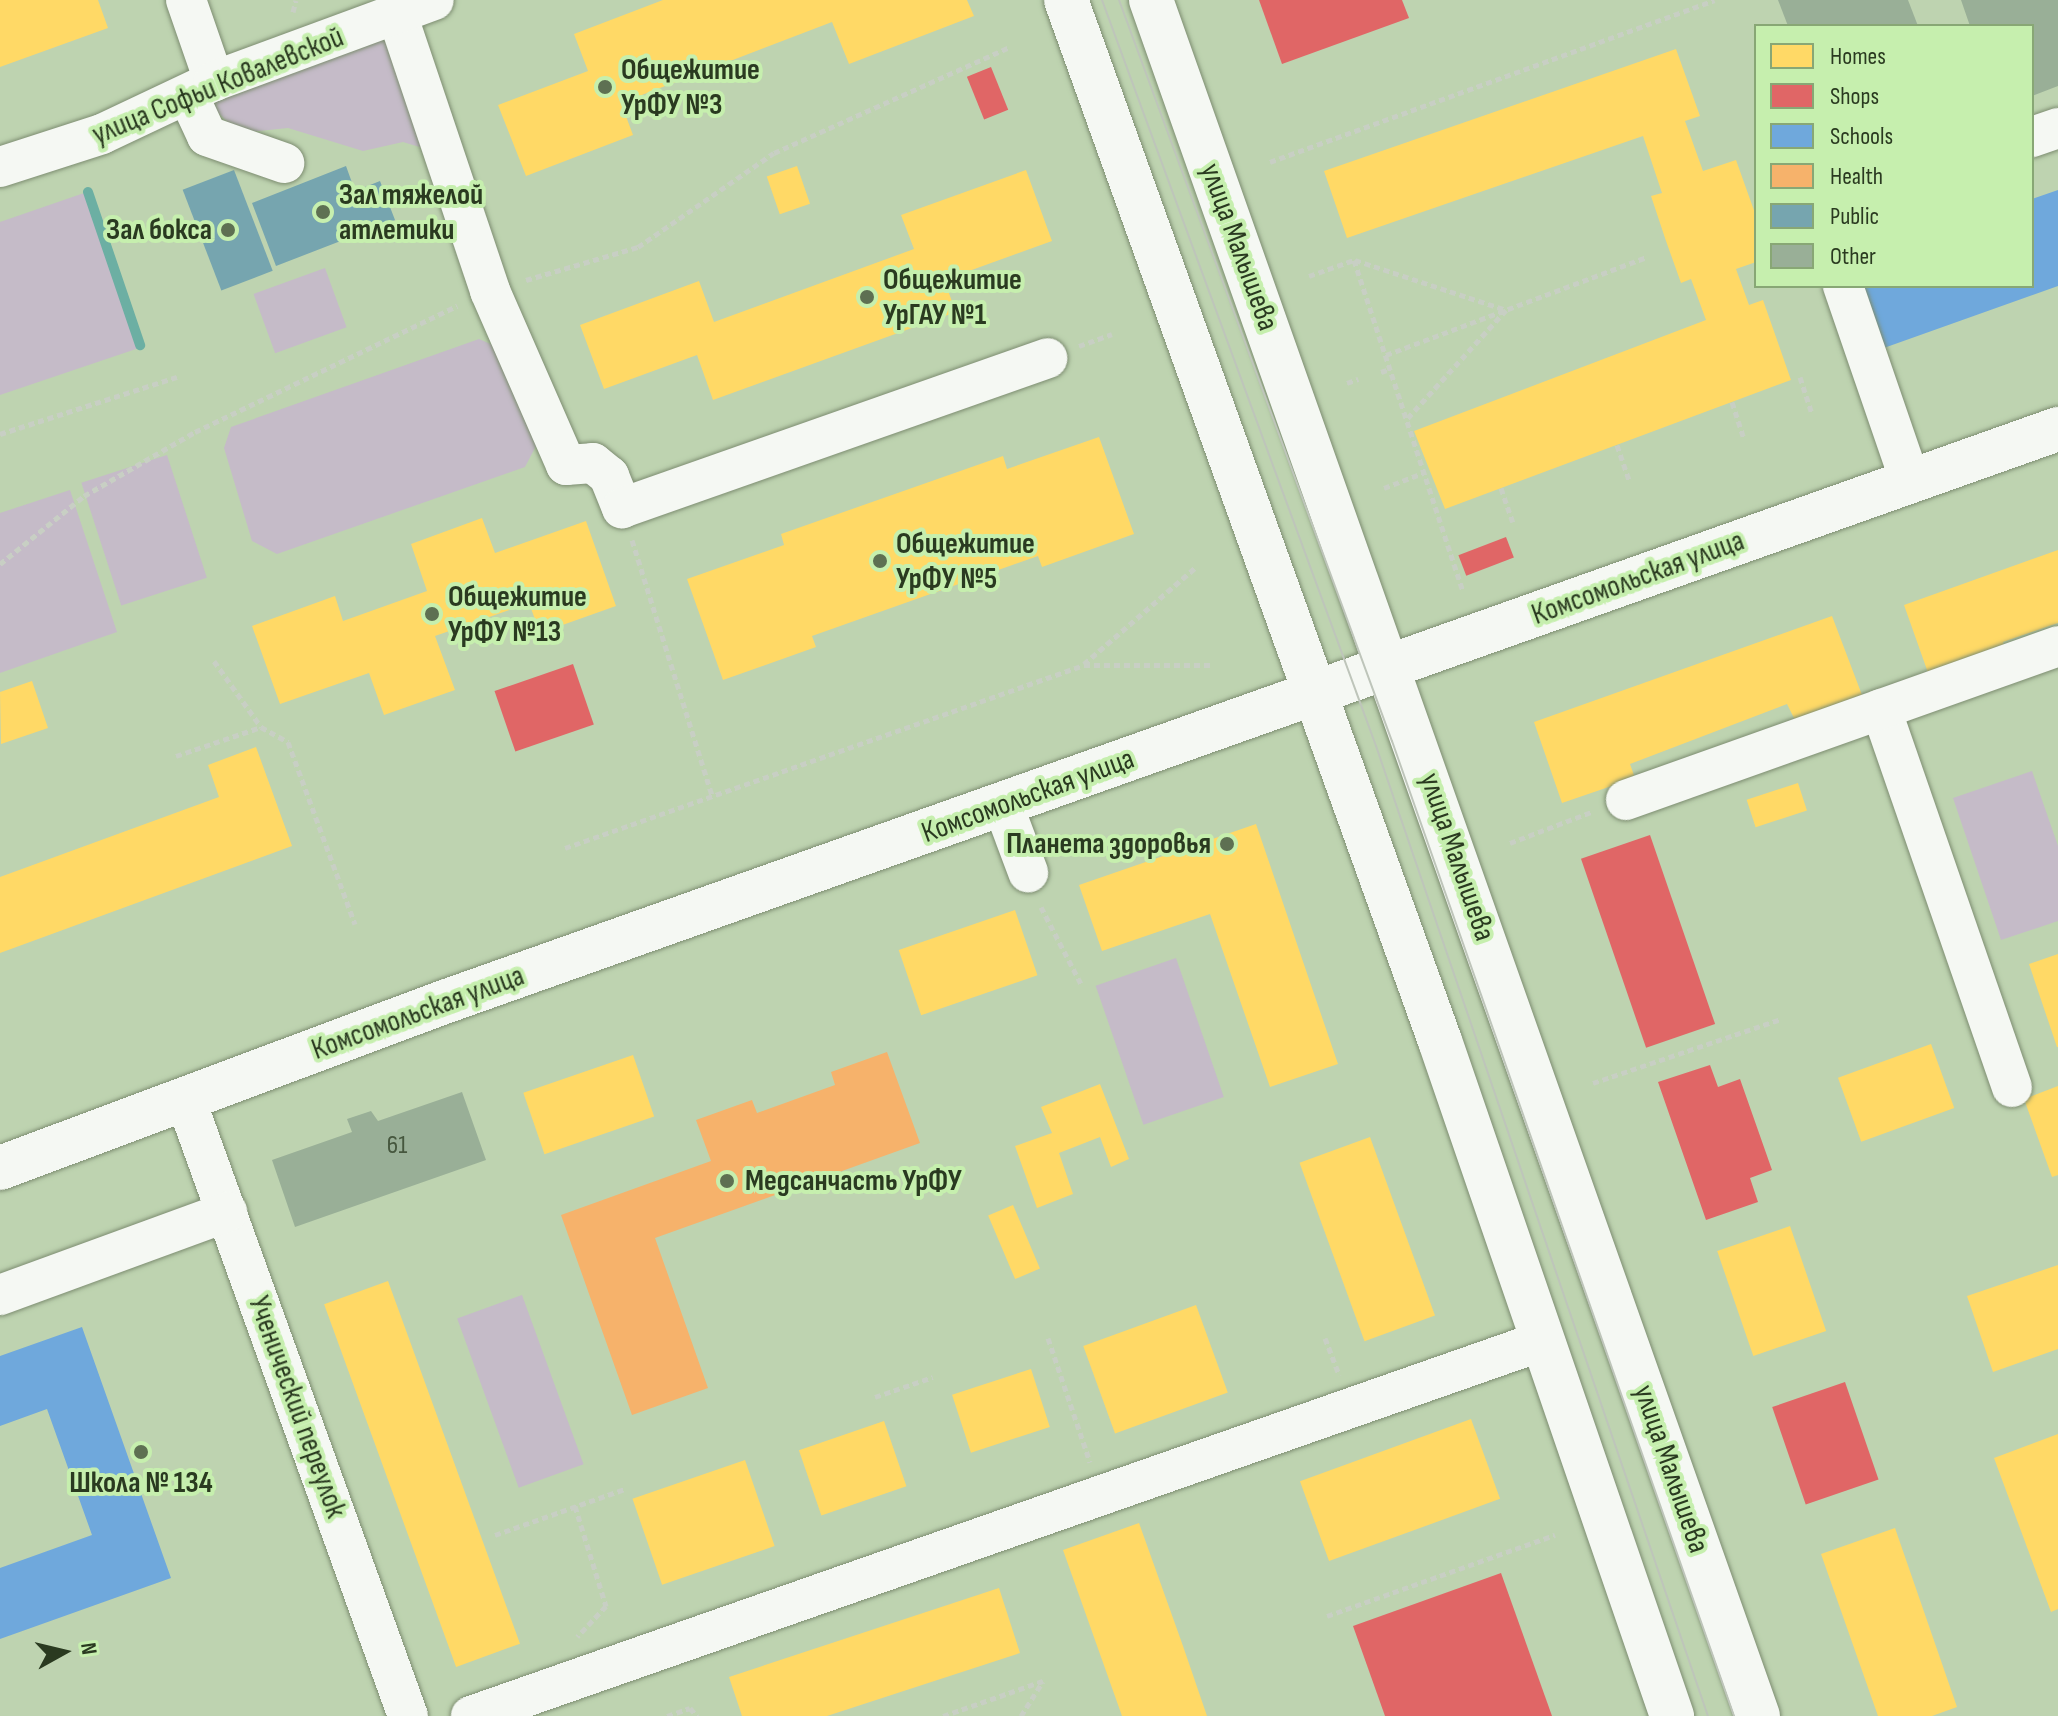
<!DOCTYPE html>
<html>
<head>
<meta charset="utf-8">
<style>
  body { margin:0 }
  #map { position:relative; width:2058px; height:1716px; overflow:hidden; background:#bed3b0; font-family:"Sofia Sans Condensed",sans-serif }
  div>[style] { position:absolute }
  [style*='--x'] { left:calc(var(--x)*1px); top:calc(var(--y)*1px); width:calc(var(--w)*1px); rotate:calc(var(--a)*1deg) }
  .green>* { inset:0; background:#c5bbc8; transform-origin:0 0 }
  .homes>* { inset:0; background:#ffd966; transform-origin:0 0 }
  .shops>* { inset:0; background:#e06666; transform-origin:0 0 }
  .schools>* { inset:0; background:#6fa8dc }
  .health>* { inset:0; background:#f6b26b }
  .public>* { inset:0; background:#76a5af; transform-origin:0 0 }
  .stream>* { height:10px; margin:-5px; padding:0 5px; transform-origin:5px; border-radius:5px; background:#6cafa3 }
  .building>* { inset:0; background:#99af97 }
  .path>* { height:5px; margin-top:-2.5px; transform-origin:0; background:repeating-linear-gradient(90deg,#c8cfc4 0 6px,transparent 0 10px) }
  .roads { filter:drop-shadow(0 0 2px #7d8d71) drop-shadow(0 0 2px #7d8d71) }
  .minor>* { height:40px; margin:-20px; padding:0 20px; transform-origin:20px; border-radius:20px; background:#f5f8f3 }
  .major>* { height:44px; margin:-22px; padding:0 22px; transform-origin:22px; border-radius:22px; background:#f5f8f3 }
  .tram>* { height:2px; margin:-1px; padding:0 1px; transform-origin:1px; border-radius:1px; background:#bec5ba }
  .dots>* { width:22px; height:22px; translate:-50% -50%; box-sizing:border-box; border:4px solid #c6efae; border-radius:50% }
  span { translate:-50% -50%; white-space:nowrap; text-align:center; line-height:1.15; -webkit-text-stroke:8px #c6efae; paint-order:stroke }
  .number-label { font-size:26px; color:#46573e }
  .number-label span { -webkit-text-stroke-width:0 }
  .poi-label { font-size:30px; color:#2a3a20; font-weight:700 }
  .left { translate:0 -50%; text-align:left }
  .right { translate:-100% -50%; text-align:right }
  .street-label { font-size:30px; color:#2a3a20 }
  .legend { position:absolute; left:1754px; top:24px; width:280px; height:264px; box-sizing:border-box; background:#c6efae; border:2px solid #88a775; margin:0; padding:10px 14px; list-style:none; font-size:24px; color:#2a3a20 }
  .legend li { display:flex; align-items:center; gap:16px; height:40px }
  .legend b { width:40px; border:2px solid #88a775 }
  .north { position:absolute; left:24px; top:1612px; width:80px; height:80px; -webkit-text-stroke:6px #c6efae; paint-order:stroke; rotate:82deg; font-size:22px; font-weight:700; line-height:32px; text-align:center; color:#2a3a20 }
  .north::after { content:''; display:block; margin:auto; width:28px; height:36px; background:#2a3a20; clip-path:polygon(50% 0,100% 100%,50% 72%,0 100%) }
</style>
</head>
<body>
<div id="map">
  <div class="green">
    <i style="clip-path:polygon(393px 27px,436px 152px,403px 142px,363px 151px,288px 128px,239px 133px,202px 97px)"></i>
    <i style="clip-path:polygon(87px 192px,139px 348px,0 395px,0 222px)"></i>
    <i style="left:325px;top:268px;width:63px;height:76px;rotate:70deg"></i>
    <i style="clip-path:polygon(479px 339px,506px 351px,537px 444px,525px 467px,277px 554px,252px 541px,224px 448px,231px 427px)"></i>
    <i style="left:167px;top:455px;width:129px;height:90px;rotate:72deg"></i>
    <i style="clip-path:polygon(70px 490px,117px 632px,0 673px,0 513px)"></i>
    <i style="clip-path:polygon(2032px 771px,2058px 846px,2058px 921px,2001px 940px,1953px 798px)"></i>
    <i style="left:1176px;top:958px;width:147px;height:85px;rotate:71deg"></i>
    <i style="left:522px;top:1295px;width:180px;height:69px;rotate:70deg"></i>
  </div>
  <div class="homes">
    <i style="clip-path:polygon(0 0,98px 0,108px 28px,0 67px)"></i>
    <i style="clip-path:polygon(663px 0,967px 0,974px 16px,849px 64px,832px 22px,621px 103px,633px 135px,526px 176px,498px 105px,588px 71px,574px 34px)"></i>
    <i style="clip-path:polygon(1676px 49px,1700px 116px,1685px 121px,1703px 171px,1736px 160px,1756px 216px,1756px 262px,1736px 269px,1749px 305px,1763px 300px,1791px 380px,1445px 509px,1414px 431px,1706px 320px,1691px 279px,1681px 283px,1666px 241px,1651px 196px,1662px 193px,1643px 136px,1347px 238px,1324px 171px)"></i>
    <i style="left:797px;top:166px;width:40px;height:32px;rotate:71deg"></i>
    <i style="clip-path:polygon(1026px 170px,1052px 241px,944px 280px,956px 312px,713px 400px,697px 355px,604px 389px,580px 325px,699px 281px,714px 322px,914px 249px,901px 215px)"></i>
    <i style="clip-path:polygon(1099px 437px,1134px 534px,1042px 567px,1038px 556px,812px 636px,816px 647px,723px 680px,687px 579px,784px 545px,781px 534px,1003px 456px,1007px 469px)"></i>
    <i style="clip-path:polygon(482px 518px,495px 553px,586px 521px,616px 606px,540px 633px,529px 603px,435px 636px,455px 690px,384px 715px,369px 673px,280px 704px,252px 626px,335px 596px,343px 621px,427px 591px,411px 544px)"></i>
    <i style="clip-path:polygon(2058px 550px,2058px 623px,2003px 642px,2008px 657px,1932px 684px,1904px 605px)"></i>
    <i style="clip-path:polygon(1832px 616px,1862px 695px,1795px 720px,1787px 704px,1630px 764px,1635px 778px,1562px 803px,1534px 722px)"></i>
    <i style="clip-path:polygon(32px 681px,48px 728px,1px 744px,0 692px)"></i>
    <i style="clip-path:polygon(256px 747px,292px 846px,0 953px,0 877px,219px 797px,208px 765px)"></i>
    <i style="left:1798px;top:783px;width:29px;height:54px;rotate:72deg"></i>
    <i style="clip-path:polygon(1256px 824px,1338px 1064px,1270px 1087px,1210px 914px,1102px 951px,1079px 885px)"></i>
    <i style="left:1015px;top:910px;width:69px;height:123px;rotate:71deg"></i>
    <i style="clip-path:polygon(2058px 954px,2058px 1047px,2057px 1047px,2029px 964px)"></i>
    <i style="left:1931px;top:1044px;width:68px;height:99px;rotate:70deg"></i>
    <i style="left:633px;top:1055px;width:65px;height:116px;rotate:71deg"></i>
    <i style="clip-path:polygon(1100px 1084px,1129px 1159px,1111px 1167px,1100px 1137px,1059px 1153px,1073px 1194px,1037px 1208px,1015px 1146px,1052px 1133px,1041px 1107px)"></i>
    <i style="clip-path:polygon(2058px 1086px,2058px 1175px,2052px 1177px,2024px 1099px)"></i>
    <i style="left:1370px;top:1137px;width:190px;height:75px;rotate:70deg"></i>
    <i style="left:1013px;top:1205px;width:69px;height:27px;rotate:67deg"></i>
    <i style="left:1790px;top:1226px;width:111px;height:77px;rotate:71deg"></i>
    <i style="clip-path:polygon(2058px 1265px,2058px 1349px,1993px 1372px,1967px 1296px)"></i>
    <i style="left:388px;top:1281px;width:386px;height:68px;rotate:70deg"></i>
    <i style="left:1196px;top:1305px;width:93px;height:120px;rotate:70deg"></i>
    <i style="left:1031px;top:1369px;width:61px;height:83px;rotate:72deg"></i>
    <i style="left:1471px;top:1419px;width:85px;height:182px;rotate:70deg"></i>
    <i style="left:884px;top:1421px;width:69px;height:90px;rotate:71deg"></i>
    <i style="clip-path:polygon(2058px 1434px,2058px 1609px,2051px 1612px,1994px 1458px)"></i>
    <i style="left:745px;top:1460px;width:91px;height:119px;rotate:71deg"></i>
    <i style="clip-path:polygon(1139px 1523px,1183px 1646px,1207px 1716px,1122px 1716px,1063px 1550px)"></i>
    <i style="clip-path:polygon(1895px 1528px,1957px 1707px,1932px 1716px,1878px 1716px,1821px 1554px)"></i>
    <i style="clip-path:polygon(999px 1588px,1020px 1653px,827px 1716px,742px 1716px,729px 1677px)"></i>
  </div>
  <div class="shops">
    <i style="clip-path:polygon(1259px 0,1402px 0,1409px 18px,1282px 64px)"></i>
    <i style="left:991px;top:67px;width:46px;height:26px;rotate:68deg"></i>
    <i style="left:1506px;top:537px;width:22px;height:51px;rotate:69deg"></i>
    <i style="left:573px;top:664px;width:64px;height:83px;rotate:71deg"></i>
    <i style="left:1650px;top:835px;width:200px;height:73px;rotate:71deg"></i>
    <i style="clip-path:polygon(1710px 1065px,1718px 1087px,1740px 1079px,1772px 1170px,1750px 1178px,1758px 1202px,1706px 1220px,1658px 1082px)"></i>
    <i style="left:1845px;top:1382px;width:103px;height:77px;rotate:71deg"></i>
    <i style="clip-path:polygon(1501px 1573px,1552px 1716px,1385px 1716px,1353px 1626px)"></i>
  </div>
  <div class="schools">
    <i style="clip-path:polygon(2058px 190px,2058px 286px,1881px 349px,1859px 286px,2032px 286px,2032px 199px)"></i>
    <i style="clip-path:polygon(82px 1327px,171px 1578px,0 1639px,0 1568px,92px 1535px,47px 1409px,0 1426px,0 1356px)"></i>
  </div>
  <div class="health">
    <i style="clip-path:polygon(887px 1052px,920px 1143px,655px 1238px,708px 1388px,632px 1415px,561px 1215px,711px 1161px,696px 1120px,752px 1100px,757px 1113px,835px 1085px,831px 1072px)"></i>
  </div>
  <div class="public">
    <i style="clip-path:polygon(346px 166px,355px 191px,380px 181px,395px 220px,276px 266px,252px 203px)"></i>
    <i style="left:234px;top:170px;width:108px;height:55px;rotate:69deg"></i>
  </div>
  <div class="stream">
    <i style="--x:88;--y:192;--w:162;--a:71.2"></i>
  </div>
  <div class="building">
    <i style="clip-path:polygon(1778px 0,1908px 0,1918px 26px,1788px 26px)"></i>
    <i style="clip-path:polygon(1961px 0,2058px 0,2058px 86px,2032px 96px,2032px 26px,1970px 26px)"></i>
    <i style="clip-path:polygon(462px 1092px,486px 1160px,295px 1227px,272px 1160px,352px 1132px,347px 1119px,371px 1111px,378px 1121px)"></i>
  </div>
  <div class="path">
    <i style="--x:293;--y:12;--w:12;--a:-76"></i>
    <i style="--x:1270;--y:162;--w:473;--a:-20"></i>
    <i style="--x:1355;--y:260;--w:159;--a:18.3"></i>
    <i style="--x:1506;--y:310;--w:149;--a:132.3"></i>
    <i style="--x:1309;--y:276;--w:48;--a:-19.6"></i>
    <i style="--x:1354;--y:260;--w:348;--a:71.8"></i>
    <i style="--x:526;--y:280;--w:117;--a:-16.4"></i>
    <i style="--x:638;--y:247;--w:165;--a:-34.7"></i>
    <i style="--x:774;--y:153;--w:259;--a:-24.2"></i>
    <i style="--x:1079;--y:346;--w:35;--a:-20"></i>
    <i style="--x:1386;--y:355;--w:279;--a:-20.6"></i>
    <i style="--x:1381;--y:372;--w:9;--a:-18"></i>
    <i style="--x:1800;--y:377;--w:39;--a:72"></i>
    <i style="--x:1347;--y:383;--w:12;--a:-20"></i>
    <i style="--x:1732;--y:402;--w:39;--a:72"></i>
    <i style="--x:0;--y:434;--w:186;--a:-17.9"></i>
    <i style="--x:1617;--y:445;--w:37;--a:71"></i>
    <i style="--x:1384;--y:488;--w:42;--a:-21"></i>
    <i style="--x:1501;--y:488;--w:36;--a:71"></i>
    <i style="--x:632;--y:540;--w:267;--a:72.6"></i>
    <i style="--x:0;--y:564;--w:108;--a:-39"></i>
    <i style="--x:84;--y:496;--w:128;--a:-30"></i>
    <i style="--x:195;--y:432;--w:291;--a:-25.7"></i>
    <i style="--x:214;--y:661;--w:81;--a:54.5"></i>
    <i style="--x:261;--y:727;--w:31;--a:29"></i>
    <i style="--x:288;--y:742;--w:194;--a:69.8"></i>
    <i style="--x:1084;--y:664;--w:147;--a:-40.9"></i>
    <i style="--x:176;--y:756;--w:90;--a:-18.8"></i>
    <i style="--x:1510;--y:843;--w:87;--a:-20.9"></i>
    <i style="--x:565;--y:848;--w:550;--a:-19.42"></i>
    <i style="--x:1084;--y:665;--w:126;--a:0"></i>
    <i style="--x:1041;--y:907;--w:87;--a:62.5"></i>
    <i style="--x:1593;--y:1083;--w:199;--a:-18.8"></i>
    <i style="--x:1048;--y:1338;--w:131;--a:71.3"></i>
    <i style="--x:1325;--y:1338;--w:40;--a:69"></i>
    <i style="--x:875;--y:1397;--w:61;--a:-19"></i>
    <i style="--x:575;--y:1506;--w:105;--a:72.8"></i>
    <i style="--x:606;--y:1606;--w:42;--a:133.1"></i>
    <i style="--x:495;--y:1535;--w:138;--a:-19.5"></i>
    <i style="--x:1327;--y:1616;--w:242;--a:-19.6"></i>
    <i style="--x:667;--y:1716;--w:24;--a:-19"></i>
    <i style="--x:690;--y:1708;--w:11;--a:49"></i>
    <i style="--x:943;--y:1716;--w:106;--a:-19.3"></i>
    <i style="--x:1021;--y:1716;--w:41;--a:-57.8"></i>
  </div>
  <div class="roads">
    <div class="minor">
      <i style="--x:186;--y:0;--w:86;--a:70.9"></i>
      <i style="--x:398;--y:17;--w:289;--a:71.4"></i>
      <i style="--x:490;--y:291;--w:190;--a:66.4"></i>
      <i style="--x:566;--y:465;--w:27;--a:-4"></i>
      <i style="--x:593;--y:463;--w:21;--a:39"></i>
      <i style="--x:609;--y:476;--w:35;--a:68"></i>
      <i style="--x:622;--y:508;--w:451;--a:-19.4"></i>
      <i style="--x:188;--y:95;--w:45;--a:65.1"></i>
      <i style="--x:207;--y:136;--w:82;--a:19.3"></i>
      <i style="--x:2032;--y:137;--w:28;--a:-19"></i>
      <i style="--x:0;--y:167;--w:107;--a:-17.9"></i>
      <i style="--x:102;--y:134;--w:124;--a:-25.3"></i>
      <i style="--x:214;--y:81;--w:234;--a:-20.2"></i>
      <i style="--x:1843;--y:286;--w:206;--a:71"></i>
      <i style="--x:1881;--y:709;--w:400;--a:70.9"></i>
      <i style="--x:1626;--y:800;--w:459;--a:-19.6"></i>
      <i style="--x:1003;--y:805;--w:72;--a:69.5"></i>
      <i style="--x:185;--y:1098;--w:657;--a:70.16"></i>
      <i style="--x:0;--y:1295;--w:242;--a:-20.1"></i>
      <i style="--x:471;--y:1716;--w:1135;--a:-19.3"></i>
    </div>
    <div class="major">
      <i style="--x:1066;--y:0;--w:1106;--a:70.24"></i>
      <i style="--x:1440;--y:1041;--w:714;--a:71.03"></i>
      <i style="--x:1151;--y:0;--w:1820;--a:70.52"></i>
      <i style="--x:0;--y:1168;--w:477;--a:-20.5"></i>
      <i style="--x:447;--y:1001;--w:1710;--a:-19.55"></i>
    </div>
  </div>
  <div class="tram">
    <i style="--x:1102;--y:0;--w:795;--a:69.83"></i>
    <i style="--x:1376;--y:746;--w:1025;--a:71.11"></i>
    <i style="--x:1119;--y:0;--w:790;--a:69.78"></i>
    <i style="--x:1392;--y:741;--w:1033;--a:70.67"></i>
  </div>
  <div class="dots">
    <i style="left:605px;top:87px;background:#5e7052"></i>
    <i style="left:323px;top:212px;background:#5e7052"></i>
    <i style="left:228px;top:230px;background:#5e7052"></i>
    <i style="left:867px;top:297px;background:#5e7052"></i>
    <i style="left:880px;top:561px;background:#5e7052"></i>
    <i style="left:432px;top:614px;background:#5e7052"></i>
    <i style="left:1227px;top:844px;background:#5e7052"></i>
    <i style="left:727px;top:1181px;background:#5e7052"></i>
    <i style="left:141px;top:1452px;background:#5e7052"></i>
  </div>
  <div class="number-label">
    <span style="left:397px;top:1146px">61</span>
  </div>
  <div class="poi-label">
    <span class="left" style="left:621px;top:87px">Общежитие<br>УрФУ №3</span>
    <span class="left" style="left:339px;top:212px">Зал тяжелой<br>атлетики</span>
    <span class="right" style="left:212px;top:230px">Зал бокса</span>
    <span class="left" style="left:883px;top:297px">Общежитие<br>УрГАУ №1</span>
    <span class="left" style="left:896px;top:561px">Общежитие<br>УрФУ №5</span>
    <span class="left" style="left:448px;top:614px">Общежитие<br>УрФУ №13</span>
    <span class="right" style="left:1211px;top:844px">Планета здоровья</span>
    <span class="left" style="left:745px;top:1181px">Медсанчасть УрФУ</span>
    <span style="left:141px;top:1483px">Школа № 134</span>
  </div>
  <div class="street-label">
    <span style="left:218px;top:86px;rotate:-22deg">улица Софьи Ковалевской</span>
    <span style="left:1239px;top:247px;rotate:70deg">улица Малышева</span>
    <span style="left:1638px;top:578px;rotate:-20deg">Комсомольская улица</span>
    <span style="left:1028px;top:796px;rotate:-20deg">Комсомольская улица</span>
    <span style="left:1457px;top:857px;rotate:71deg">улица Малышева</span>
    <span style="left:418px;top:1013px;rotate:-20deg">Комсомольская улица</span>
    <span style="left:297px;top:1407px;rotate:70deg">Ученический переулок</span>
    <span style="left:1671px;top:1469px;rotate:71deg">улица Малышева</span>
  </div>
  <ul class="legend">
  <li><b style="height:22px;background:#ffd966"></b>Homes</li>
  <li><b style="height:22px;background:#e06666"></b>Shops</li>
  <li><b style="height:22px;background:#6fa8dc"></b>Schools</li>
  <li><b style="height:22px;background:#f6b26b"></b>Health</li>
  <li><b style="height:22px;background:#76a5af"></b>Public</li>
  <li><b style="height:22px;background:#99af97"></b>Other</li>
  </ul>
  <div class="north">N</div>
</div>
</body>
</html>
